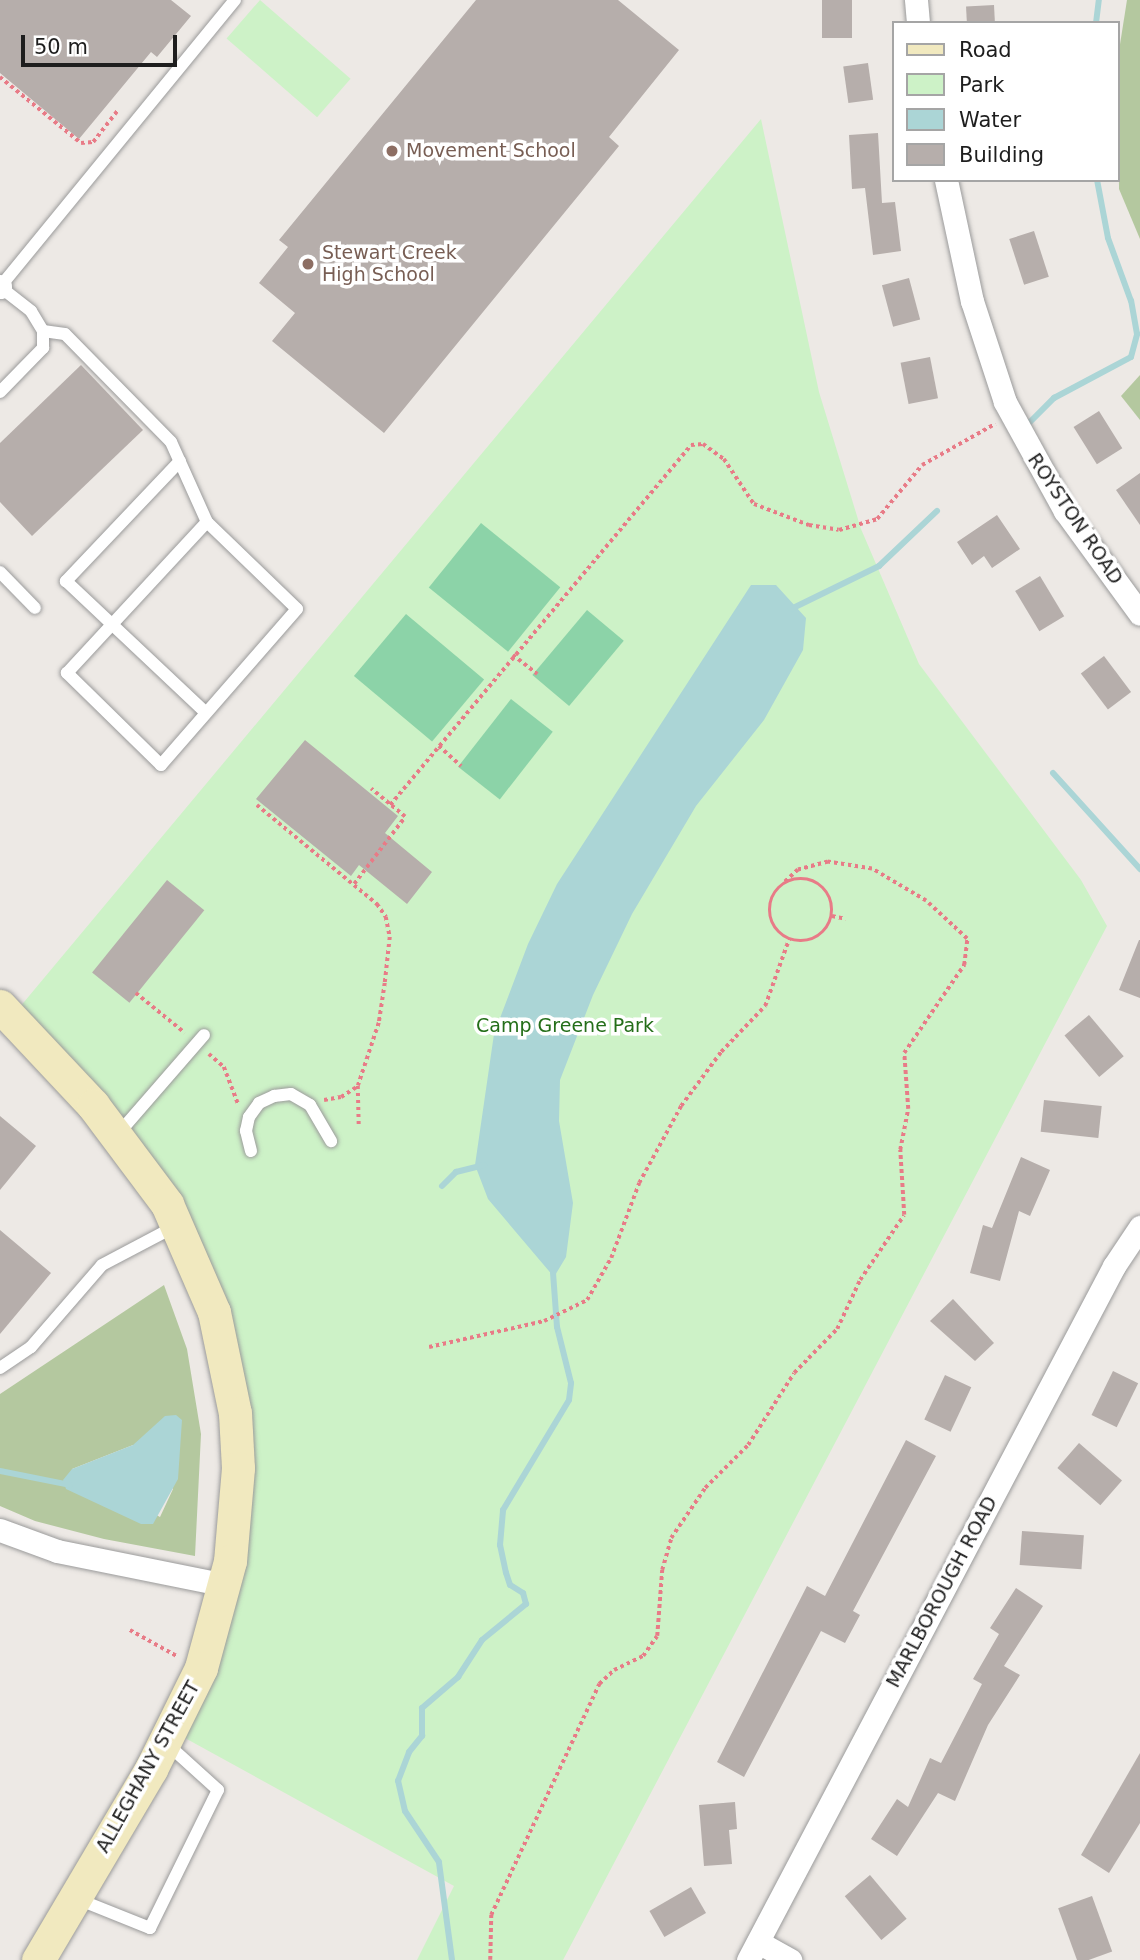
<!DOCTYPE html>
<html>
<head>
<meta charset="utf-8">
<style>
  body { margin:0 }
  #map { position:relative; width:1140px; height:1960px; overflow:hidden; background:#ede9e5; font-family:"DejaVu Sans",sans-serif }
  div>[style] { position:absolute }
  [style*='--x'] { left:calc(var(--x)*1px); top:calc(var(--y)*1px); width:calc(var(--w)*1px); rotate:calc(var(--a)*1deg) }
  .forest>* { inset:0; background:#b4c89f }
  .park>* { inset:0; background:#cdf2c7; transform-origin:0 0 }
  .pitch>* { inset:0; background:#8cd3a8; transform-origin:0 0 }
  .water>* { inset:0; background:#abd5d6 }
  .stream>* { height:6px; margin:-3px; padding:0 3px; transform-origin:3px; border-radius:3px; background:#abd5d6 }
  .building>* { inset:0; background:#b6aeab; transform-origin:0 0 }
  .path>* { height:3.5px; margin-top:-1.75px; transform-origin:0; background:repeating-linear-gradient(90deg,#e87b87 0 3.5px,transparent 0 7px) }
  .path>.ring { margin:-1.75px; padding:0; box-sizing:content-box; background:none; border:3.5px solid #e87b87; border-radius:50% }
  .roads { filter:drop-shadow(0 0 2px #9b9b9b) drop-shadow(0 0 2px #9b9b9b) }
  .lane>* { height:12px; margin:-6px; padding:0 6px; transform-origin:6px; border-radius:6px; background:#fff }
  .street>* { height:23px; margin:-11.5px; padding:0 11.5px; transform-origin:11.5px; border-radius:11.5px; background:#fff }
  .secondary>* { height:33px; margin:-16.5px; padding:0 16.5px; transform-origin:16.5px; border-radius:16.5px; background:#f1e9bf }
  .dots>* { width:19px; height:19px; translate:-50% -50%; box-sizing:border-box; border:4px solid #fff; border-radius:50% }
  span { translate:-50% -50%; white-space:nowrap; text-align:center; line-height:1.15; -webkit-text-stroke:7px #fff; paint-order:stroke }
  .education-label { font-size:19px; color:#785e54 }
  .left { translate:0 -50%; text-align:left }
  .street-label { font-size:19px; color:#1e1e1e }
  .park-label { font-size:19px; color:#246e19 }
  .legend { position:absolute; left:892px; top:21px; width:228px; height:161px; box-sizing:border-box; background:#fff; border:2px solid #a5a5a5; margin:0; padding:9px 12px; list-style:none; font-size:21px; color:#1e1e1e }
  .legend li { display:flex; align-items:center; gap:14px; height:35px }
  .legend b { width:35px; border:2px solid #a5a5a5 }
  .scale { position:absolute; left:21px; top:35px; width:156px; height:32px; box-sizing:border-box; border:4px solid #1e1e1e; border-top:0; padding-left:9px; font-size:21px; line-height:24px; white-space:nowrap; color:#1e1e1e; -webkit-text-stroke:5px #fff; paint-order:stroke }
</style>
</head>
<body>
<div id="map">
  <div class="forest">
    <i style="clip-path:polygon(1127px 0,1140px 0,1140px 239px,1119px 189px,1118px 57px)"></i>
    <i style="clip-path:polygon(1140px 375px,1140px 420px,1121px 396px)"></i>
    <i style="clip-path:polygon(evenodd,164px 1285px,187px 1349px,201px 1434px,195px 1556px,104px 1539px,35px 1521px,0 1506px,0 1394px,164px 1285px,133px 1445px,173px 1489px,160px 1517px,72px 1469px,133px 1445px)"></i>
  </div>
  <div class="park">
    <i style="left:260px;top:0;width:120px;height:51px;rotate:41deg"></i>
    <i style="clip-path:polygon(761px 119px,819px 392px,861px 529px,919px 664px,1081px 880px,1107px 926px,563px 1960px,417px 1960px,454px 1886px,174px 1732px,238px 1510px,196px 1257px,14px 1014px)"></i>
  </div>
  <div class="pitch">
    <i style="left:481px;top:523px;width:102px;height:83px;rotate:39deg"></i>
    <i style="left:587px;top:610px;width:48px;height:85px;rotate:40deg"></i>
    <i style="left:406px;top:614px;width:102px;height:81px;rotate:40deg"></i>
    <i style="left:511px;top:699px;width:53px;height:86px;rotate:38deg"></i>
  </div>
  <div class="water">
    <i style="clip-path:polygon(751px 585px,776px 585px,806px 618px,803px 650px,764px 720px,696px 806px,632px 914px,593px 995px,560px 1080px,559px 1121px,573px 1203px,566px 1257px,554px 1277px,488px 1199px,475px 1165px,494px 1034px,528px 944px,557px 884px)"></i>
    <i style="clip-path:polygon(176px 1415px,182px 1420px,178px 1479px,153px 1524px,141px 1524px,66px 1489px,63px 1480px,72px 1469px,133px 1445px,165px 1416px)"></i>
  </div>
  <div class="stream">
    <i style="--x:1096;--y:23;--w:23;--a:-83"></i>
    <i style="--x:1026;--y:426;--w:40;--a:-45"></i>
    <i style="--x:1054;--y:398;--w:87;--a:-28"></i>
    <i style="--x:1131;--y:357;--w:24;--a:-75"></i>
    <i style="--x:1137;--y:334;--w:34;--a:-100"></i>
    <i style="--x:1131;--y:301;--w:67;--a:-110.1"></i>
    <i style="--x:1108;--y:238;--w:59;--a:-100.7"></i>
    <i style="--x:791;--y:609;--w:98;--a:-26"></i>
    <i style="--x:879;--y:566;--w:80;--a:-43.5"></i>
    <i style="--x:1053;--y:773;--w:130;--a:47.8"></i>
    <i style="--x:442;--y:1186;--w:20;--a:-45"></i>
    <i style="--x:456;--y:1172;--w:29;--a:-14"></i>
    <i style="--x:0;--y:1471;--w:71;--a:11.3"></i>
    <i style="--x:452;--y:1960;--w:99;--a:-97.6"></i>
    <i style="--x:439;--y:1862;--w:61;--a:-123.7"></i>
    <i style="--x:405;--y:1811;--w:31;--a:-103"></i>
    <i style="--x:398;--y:1781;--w:31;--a:-69"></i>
    <i style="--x:409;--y:1752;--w:21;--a:-51"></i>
    <i style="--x:422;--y:1736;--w:28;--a:-90"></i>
    <i style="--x:422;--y:1708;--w:48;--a:-40.7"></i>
    <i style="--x:458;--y:1677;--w:44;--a:-57"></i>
    <i style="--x:482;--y:1640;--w:57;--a:-39.3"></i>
    <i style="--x:526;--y:1604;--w:11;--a:-105"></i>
    <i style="--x:523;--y:1593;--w:15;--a:-148"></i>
    <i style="--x:510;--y:1585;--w:13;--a:-108"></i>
    <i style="--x:506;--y:1573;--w:29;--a:-102"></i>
    <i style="--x:500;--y:1545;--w:35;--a:-85"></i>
    <i style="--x:503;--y:1510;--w:128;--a:-59"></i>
    <i style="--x:569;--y:1400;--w:17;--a:-83"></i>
    <i style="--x:571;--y:1383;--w:58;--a:-104"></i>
    <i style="--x:557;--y:1327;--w:55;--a:-94.2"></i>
  </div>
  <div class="building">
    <i style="clip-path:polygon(0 0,171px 0,191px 16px,157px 57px,151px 52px,79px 139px,0 73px)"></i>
    <i style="clip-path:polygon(476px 0,618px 0,679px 50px,609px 137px,619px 146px,384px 433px,272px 341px,295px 313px,259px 283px,288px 247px,279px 240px)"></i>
    <i style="left:822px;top:0;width:30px;height:38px"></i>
    <i style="left:994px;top:5px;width:18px;height:28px;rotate:87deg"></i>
    <i style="left:868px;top:63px;width:37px;height:25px;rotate:82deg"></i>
    <i style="clip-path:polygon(878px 133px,882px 203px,895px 202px,901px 251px,873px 255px,865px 188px,852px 189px,849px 135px)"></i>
    <i style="left:1034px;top:231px;width:48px;height:26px;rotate:72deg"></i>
    <i style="left:909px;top:278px;width:43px;height:28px;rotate:75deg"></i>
    <i style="left:930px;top:357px;width:42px;height:30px;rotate:79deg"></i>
    <i style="clip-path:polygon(81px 365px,143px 430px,32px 536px,0 502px,0 443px)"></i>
    <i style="left:1099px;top:411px;width:44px;height:30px;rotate:58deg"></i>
    <i style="clip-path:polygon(1140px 473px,1140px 525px,1116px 490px)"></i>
    <i style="clip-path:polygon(997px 515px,1020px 549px,992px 568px,984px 556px,972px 565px,957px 542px)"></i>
    <i style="left:1040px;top:576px;width:47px;height:29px;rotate:59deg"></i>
    <i style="left:1104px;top:656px;width:45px;height:29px;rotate:53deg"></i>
    <i style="clip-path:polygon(305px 740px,398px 816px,385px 833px,432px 872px,407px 904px,359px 865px,351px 876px,256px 799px)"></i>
    <i style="left:167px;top:880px;width:48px;height:119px;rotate:39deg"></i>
    <i style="clip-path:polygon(1139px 940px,1140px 940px,1140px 998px,1119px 990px)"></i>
    <i style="left:1089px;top:1015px;width:54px;height:32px;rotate:50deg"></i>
    <i style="left:1044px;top:1100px;width:58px;height:32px;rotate:6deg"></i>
    <i style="clip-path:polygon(0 1116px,36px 1146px,0 1190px)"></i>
    <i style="clip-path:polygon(1021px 1157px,1050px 1170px,1030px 1216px,1019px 1211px,1000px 1281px,970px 1273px,983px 1225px,992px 1228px)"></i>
    <i style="clip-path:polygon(0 1230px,51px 1273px,0 1334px)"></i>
    <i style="clip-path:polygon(953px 1299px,994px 1343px,975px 1361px,930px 1321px)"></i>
    <i style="left:1113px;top:1371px;width:28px;height:49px;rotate:26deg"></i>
    <i style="left:945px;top:1375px;width:29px;height:49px;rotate:25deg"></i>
    <i style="clip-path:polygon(906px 1440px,936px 1456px,853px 1611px,860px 1615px,845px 1643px,821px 1631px,744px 1777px,717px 1762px,807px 1586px,825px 1596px)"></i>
    <i style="left:1079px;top:1443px;width:57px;height:33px;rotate:41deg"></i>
    <i style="left:1022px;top:1531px;width:62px;height:34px;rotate:4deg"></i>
    <i style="clip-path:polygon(1016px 1588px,1043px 1606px,1004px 1666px,1020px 1675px,988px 1725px,955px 1801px,938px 1793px,897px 1856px,871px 1839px,897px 1799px,908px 1807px,930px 1758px,941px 1763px,982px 1684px,973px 1679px,999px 1634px,990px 1628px)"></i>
    <i style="clip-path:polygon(1140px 1753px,1140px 1823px,1109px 1873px,1081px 1855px)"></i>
    <i style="clip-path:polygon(735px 1802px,737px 1829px,729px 1830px,732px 1864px,704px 1866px,699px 1805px)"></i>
    <i style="left:870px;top:1875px;width:57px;height:33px;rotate:50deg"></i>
    <i style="left:691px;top:1887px;width:30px;height:48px;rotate:60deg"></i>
    <i style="left:1092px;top:1896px;width:59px;height:36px;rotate:70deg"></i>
  </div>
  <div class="path">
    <i style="--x:0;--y:77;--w:104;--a:39.2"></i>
    <i style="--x:81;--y:143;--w:12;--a:-5"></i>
    <i style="--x:93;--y:142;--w:41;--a:-52"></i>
    <i style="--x:513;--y:655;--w:31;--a:38"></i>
    <i style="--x:439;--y:746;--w:30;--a:42"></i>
    <i style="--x:257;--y:805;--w:156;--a:39.5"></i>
    <i style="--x:377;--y:904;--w:16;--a:55"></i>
    <i style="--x:386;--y:917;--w:20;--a:79"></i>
    <i style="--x:390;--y:937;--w:46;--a:96.2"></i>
    <i style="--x:385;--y:983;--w:40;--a:98.5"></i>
    <i style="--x:379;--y:1023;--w:66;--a:108.4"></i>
    <i style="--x:358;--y:1086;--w:42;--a:88.6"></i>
    <i style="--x:390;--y:805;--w:469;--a:-50.1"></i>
    <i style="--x:691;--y:445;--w:12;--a:-5"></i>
    <i style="--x:703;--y:444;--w:26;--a:36"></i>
    <i style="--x:724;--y:459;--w:54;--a:56.3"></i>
    <i style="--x:754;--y:504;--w:59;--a:20.9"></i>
    <i style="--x:809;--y:525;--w:30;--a:9"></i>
    <i style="--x:839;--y:530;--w:40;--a:-16"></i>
    <i style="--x:877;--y:519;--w:70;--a:-50.2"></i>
    <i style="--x:922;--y:465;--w:84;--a:-29.3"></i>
    <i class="ring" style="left:770px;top:879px;width:58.5px;height:58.5px"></i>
    <i style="--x:354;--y:884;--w:84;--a:-52.7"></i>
    <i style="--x:405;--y:817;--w:44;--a:-140.5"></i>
    <i style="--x:832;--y:916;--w:14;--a:12"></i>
    <i style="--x:136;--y:993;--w:63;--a:39.2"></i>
    <i style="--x:209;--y:1054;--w:20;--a:41"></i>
    <i style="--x:224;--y:1067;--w:39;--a:69"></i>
    <i style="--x:324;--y:1100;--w:17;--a:-10"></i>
    <i style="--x:341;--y:1097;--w:20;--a:-33"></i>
    <i style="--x:429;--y:1347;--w:118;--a:-12.7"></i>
    <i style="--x:544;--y:1321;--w:48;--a:-26"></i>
    <i style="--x:587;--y:1300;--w:48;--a:-60.3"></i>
    <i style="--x:611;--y:1258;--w:80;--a:-69.5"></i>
    <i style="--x:639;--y:1183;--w:88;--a:-61.4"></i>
    <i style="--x:681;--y:1106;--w:67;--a:-53.5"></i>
    <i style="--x:721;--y:1052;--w:64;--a:-46.3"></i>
    <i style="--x:765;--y:1006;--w:71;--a:-70.3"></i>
    <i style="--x:130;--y:1630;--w:54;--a:29"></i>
    <i style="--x:490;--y:1960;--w:45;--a:-88.7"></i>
    <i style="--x:491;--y:1915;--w:255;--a:-64.9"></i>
    <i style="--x:599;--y:1684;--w:21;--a:-43"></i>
    <i style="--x:614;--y:1670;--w:32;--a:-26"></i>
    <i style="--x:643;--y:1656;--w:24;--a:-55"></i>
    <i style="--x:657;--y:1636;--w:66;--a:-85.7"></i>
    <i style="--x:662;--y:1570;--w:33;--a:-74"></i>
    <i style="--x:671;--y:1538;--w:60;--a:-55.8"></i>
    <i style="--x:705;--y:1488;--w:61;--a:-45"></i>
    <i style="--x:748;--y:1445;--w:85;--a:-57.4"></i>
    <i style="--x:794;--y:1373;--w:62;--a:-45.7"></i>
    <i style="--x:837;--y:1329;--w:54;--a:-64.9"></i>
    <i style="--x:860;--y:1280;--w:78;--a:-55.9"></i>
    <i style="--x:904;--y:1215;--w:65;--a:-93.5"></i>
    <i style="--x:900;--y:1150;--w:42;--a:-79"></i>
    <i style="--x:908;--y:1109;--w:56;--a:-94.1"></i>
    <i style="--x:904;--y:1053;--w:107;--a:-55.7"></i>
    <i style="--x:964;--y:965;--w:26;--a:-83"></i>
    <i style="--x:967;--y:939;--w:56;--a:-137.2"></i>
    <i style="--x:926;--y:901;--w:63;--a:-149.3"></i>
    <i style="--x:872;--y:869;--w:45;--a:-171"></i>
    <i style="--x:828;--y:862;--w:31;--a:165"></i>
    <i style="--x:798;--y:870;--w:19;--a:137"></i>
  </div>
  <div class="roads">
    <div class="lane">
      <i style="--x:43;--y:331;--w:22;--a:8"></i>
      <i style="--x:65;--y:334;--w:151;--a:45.5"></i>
      <i style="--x:171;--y:442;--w:88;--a:65.8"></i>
      <i style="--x:207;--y:522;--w:125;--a:44"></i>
      <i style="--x:297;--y:609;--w:207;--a:131.1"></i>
      <i style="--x:161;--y:765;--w:132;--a:-135.6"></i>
      <i style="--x:67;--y:673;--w:206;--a:-47.2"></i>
      <i style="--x:0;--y:392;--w:62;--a:-45.7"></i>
      <i style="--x:43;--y:348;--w:17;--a:-90"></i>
      <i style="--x:43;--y:331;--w:23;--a:-121"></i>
      <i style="--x:31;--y:311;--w:39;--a:-142"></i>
      <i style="--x:0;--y:287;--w:371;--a:-50.7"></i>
      <i style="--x:180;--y:461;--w:166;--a:133.5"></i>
      <i style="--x:66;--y:581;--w:192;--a:43.3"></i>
      <i style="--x:0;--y:572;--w:50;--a:45.8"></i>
      <i style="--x:118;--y:1134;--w:131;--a:-49"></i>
      <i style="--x:251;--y:1151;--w:21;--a:-104"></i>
      <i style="--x:246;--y:1131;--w:14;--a:-78"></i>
      <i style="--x:249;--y:1117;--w:17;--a:-54"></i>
      <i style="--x:259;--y:1103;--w:17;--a:-25"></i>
      <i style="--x:274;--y:1096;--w:17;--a:-7"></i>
      <i style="--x:291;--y:1094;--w:22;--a:30"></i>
      <i style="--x:310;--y:1105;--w:42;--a:59.7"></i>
      <i style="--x:0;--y:1368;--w:37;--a:-34"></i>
      <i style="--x:31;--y:1347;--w:108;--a:-49.1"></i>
      <i style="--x:102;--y:1265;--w:81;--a:-27.8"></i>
      <i style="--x:75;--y:1898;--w:81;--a:21.8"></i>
      <i style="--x:150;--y:1928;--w:154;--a:-63.8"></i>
      <i style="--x:218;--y:1790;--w:70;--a:-137.9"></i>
    </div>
    <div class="street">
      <i style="--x:916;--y:0;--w:23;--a:85"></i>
      <i style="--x:946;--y:180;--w:124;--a:77.9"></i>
      <i style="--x:972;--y:301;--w:106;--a:71.9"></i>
      <i style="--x:1005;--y:402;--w:124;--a:61.2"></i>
      <i style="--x:1065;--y:511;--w:127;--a:53.9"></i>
      <i style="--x:0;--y:286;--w:1;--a:90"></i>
      <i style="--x:0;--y:1530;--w:61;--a:20.2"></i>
      <i style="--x:57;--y:1551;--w:171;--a:11.4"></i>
      <i style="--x:758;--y:1942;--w:37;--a:29"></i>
      <i style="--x:748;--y:1960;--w:785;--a:-62.19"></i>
      <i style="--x:1114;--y:1266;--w:47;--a:-56.3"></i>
    </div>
    <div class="secondary">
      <i style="--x:0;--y:1006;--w:136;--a:46.8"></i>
      <i style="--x:93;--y:1105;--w:124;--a:53.2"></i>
      <i style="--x:167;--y:1204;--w:118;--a:66.5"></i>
      <i style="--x:214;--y:1312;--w:103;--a:78.3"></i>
      <i style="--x:235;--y:1413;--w:55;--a:86.9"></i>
      <i style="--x:238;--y:1468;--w:93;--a:94.9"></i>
      <i style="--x:230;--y:1561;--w:111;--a:105.2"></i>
      <i style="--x:201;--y:1668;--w:113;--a:116.3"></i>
      <i style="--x:151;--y:1769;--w:222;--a:120.6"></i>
    </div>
  </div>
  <div class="dots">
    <i style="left:392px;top:151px;background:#8d6e63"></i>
    <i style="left:308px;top:264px;background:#8d6e63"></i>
  </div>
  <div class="education-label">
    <span class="left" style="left:406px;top:151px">Movement School</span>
    <span class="left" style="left:322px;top:264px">Stewart Creek<br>High School</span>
  </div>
  <div class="street-label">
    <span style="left:1075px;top:519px;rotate:56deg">ROYSTON ROAD</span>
    <span style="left:942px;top:1592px;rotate:-62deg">MARLBOROUGH ROAD</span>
    <span style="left:148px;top:1767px;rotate:-61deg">ALLEGHANY STREET</span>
  </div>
  <div class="park-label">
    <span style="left:565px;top:1026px">Camp Greene Park</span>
  </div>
  <ul class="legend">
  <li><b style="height:9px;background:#f1e9bf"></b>Road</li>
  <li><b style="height:19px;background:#cdf2c7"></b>Park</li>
  <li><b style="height:19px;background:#abd5d6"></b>Water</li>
  <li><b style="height:19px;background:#b6aeab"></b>Building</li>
  </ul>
  <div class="scale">50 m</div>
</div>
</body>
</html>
